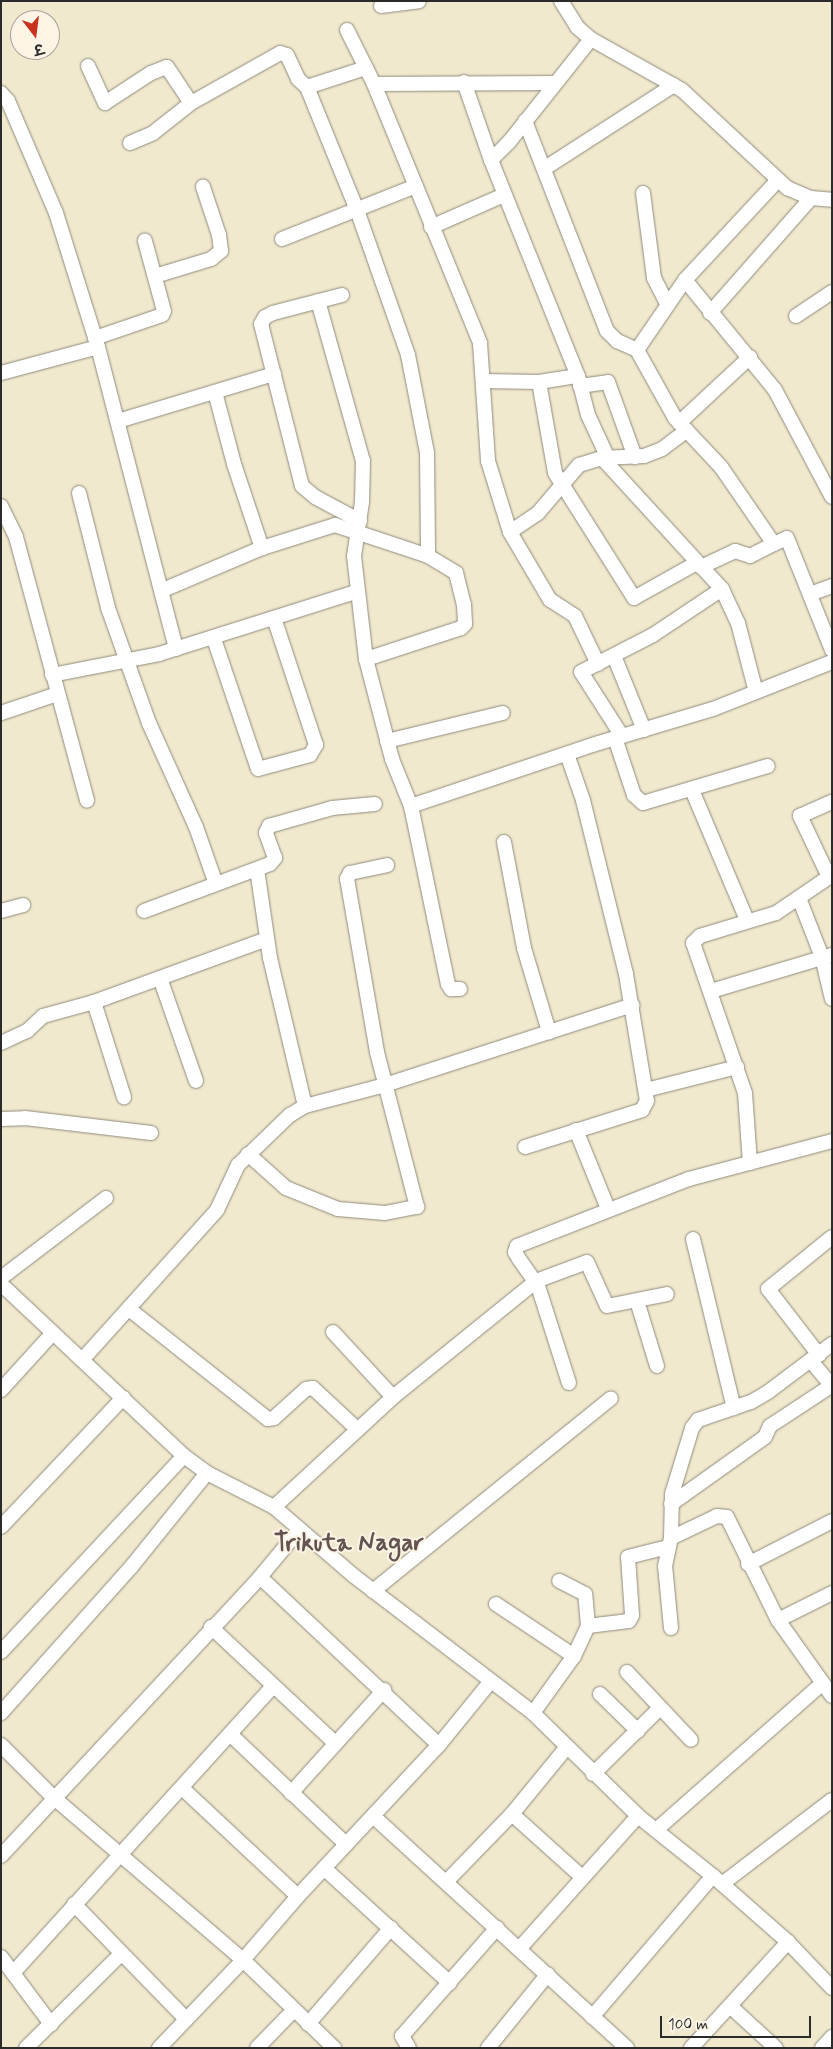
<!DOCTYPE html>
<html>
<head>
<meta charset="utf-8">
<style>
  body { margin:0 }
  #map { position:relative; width:833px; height:2049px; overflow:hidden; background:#f1e9ce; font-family:Mynerve,"Playpen Sans Deva",sans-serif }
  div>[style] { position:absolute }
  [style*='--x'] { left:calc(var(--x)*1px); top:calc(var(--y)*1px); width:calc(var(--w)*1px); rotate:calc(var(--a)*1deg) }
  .roads { filter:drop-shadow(0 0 1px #8e8a7c) drop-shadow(0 0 1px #8e8a7c) }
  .minor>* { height:14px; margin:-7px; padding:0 7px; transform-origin:7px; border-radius:7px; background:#fff }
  span { translate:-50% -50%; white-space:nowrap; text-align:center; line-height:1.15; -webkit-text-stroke:4px #fcf5e5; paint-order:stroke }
  .district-label { font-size:25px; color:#645350; font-weight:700 }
  .frame { position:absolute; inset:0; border:2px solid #2b2b2b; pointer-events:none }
  .north { position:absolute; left:10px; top:10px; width:50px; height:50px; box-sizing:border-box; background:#fcf5e5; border:1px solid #a8a49b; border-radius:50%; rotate:165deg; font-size:14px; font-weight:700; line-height:20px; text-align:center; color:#2b2b2b }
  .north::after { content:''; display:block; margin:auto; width:18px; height:22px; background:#c8321e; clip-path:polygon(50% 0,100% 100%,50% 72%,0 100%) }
  .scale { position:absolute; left:660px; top:2016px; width:151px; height:22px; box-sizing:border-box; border:2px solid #2b2b2b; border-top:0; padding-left:6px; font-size:15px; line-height:18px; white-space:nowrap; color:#2b2b2b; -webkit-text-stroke:4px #fcf5e5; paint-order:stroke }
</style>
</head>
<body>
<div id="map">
  <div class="roads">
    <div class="minor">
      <i style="--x:561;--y:1;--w:31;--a:58"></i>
      <i style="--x:577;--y:27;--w:18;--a:41"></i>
      <i style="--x:591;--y:39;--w:104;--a:29.3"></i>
      <i style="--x:682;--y:90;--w:144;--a:43"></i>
      <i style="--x:787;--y:188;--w:26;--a:23"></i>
      <i style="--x:811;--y:198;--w:21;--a:5"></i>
      <i style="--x:381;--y:6;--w:38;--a:-7"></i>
      <i style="--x:347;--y:30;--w:60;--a:63.4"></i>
      <i style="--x:374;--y:84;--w:280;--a:67.7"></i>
      <i style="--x:480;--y:343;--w:118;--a:86.1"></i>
      <i style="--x:488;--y:461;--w:74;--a:72.8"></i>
      <i style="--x:591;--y:39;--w:130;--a:128.5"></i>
      <i style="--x:510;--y:141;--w:27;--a:135"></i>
      <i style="--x:491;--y:160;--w:233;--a:68.1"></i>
      <i style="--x:578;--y:376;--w:40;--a:75.6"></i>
      <i style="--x:588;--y:415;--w:47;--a:65.1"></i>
      <i style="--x:88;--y:66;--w:41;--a:65.3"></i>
      <i style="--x:105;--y:103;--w:55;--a:-33.1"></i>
      <i style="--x:151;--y:73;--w:17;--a:-21"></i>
      <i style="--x:167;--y:67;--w:43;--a:56.3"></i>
      <i style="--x:464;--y:82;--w:83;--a:70.9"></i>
      <i style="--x:374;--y:84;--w:180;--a:-0.3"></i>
      <i style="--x:307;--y:87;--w:133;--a:67.9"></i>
      <i style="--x:357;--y:210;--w:154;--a:70.6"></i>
      <i style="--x:408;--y:355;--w:100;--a:79"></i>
      <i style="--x:427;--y:453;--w:103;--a:89.4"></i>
      <i style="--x:1;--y:93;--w:11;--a:49"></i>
      <i style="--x:8;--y:101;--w:122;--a:66.8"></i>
      <i style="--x:56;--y:213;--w:140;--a:72.6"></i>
      <i style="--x:525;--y:121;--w:225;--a:68.7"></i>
      <i style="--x:607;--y:331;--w:14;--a:45"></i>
      <i style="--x:617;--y:341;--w:22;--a:24"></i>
      <i style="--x:637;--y:350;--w:78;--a:60.8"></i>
      <i style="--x:675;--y:418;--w:67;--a:46.8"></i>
      <i style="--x:721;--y:467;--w:93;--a:55.5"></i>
      <i style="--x:774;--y:544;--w:14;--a:-25"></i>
      <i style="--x:787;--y:538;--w:121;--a:68.1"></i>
      <i style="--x:130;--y:143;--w:25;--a:-23"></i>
      <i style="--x:153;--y:133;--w:48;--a:-38.3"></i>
      <i style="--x:191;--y:103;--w:102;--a:-29.3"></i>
      <i style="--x:280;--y:53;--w:7;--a:16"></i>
      <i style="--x:287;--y:55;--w:26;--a:65"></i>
      <i style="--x:298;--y:79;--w:12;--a:42"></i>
      <i style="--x:307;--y:87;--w:62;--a:-17.9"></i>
      <i style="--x:545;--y:168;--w:153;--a:-32.8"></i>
      <i style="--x:643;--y:193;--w:86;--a:82.6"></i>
      <i style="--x:654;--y:278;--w:30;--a:63"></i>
      <i style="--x:431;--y:227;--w:80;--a:-23.7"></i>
      <i style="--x:282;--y:239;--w:144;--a:-21.6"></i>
      <i style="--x:155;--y:276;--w:59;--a:-16.9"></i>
      <i style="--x:211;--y:259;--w:13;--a:-39"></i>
      <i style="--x:221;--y:251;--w:16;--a:-97"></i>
      <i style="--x:219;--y:235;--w:51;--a:-108.4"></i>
      <i style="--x:685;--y:280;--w:142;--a:50.7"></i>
      <i style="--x:775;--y:390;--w:121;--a:62"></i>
      <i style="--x:342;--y:295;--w:71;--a:165.4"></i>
      <i style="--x:273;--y:313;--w:9;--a:153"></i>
      <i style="--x:265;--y:317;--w:8;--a:120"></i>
      <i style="--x:261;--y:324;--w:167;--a:75.8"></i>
      <i style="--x:302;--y:486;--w:17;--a:40"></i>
      <i style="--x:315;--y:497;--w:51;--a:28.1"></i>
      <i style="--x:318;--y:301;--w:166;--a:74.3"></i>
      <i style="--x:363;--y:461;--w:41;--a:91.4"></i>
      <i style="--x:362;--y:502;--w:55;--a:98.4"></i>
      <i style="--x:354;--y:556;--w:104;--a:83.4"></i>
      <i style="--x:366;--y:659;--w:103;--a:75.4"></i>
      <i style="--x:392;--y:759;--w:51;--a:68"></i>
      <i style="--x:411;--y:806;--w:182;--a:78.3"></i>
      <i style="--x:448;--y:984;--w:6;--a:59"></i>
      <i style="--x:451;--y:989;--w:9;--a:0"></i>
      <i style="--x:710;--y:313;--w:153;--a:-48.7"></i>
      <i style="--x:796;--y:316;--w:43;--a:-33.7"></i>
      <i style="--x:95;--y:338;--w:71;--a:-18.9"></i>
      <i style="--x:162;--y:315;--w:4;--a:-63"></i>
      <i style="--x:164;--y:311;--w:73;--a:-105.2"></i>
      <i style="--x:637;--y:350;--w:85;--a:-55.6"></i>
      <i style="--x:685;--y:280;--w:135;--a:-47.1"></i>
      <i style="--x:1;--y:373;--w:100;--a:-15"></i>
      <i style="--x:98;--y:347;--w:312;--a:75.5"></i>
      <i style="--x:483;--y:381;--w:56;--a:1"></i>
      <i style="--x:539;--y:382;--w:39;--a:-9"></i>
      <i style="--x:539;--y:382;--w:92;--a:80"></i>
      <i style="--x:555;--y:473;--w:148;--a:57.7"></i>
      <i style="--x:634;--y:598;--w:72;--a:-29.1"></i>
      <i style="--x:580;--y:386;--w:28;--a:-8"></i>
      <i style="--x:608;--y:382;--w:80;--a:70.2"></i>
      <i style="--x:215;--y:392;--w:74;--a:75.2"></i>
      <i style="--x:234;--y:464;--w:89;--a:71.6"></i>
      <i style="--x:118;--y:421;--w:163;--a:-16.8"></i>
      <i style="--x:679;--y:423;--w:97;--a:-42.9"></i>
      <i style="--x:602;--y:458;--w:178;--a:47.5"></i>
      <i style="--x:722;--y:589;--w:38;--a:65"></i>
      <i style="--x:738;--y:623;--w:71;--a:75.4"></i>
      <i style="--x:79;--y:493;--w:119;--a:75.8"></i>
      <i style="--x:108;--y:608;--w:122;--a:70.4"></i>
      <i style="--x:149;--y:723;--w:114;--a:65.7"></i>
      <i style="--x:196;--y:827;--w:60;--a:70.7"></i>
      <i style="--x:1;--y:506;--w:34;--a:64"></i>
      <i style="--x:16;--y:537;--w:273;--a:74.9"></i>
      <i style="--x:701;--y:567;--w:38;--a:-25"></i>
      <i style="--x:735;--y:551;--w:16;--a:18"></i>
      <i style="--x:750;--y:556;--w:27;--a:-27"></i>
      <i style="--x:163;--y:590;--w:108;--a:-23"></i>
      <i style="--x:262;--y:548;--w:77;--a:-17.5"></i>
      <i style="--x:335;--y:525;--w:98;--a:18.4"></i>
      <i style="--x:428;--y:556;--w:33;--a:31"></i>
      <i style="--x:456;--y:573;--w:32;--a:76"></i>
      <i style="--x:464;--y:604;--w:20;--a:87"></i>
      <i style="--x:465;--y:624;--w:6;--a:135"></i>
      <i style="--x:461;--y:628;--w:100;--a:161.9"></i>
      <i style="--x:810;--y:594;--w:23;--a:-20"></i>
      <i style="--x:214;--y:639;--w:137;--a:71.3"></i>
      <i style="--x:258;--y:769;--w:54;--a:-15.1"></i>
      <i style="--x:310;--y:755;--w:12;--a:-59"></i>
      <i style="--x:316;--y:745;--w:134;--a:-108.3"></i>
      <i style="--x:614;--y:656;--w:80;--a:67.9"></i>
      <i style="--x:598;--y:664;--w:53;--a:-115.6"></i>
      <i style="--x:575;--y:616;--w:30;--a:-147"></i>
      <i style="--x:550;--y:600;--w:79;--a:-120.5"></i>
      <i style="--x:510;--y:532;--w:34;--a:-34"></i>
      <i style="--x:538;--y:513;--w:63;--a:-49.5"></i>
      <i style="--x:579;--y:465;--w:24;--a:-17"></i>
      <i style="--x:602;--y:458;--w:42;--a:-2.7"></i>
      <i style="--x:644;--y:456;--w:19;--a:-21"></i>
      <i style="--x:662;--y:449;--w:31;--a:-37"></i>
      <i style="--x:52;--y:675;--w:109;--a:-11.1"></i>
      <i style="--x:159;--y:654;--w:207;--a:-17.5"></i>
      <i style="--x:1;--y:713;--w:59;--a:-18.7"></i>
      <i style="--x:622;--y:736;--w:76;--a:-122.6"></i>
      <i style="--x:581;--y:672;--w:81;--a:-27.2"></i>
      <i style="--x:653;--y:635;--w:83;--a:-33.7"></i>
      <i style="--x:615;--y:738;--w:60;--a:71.6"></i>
      <i style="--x:634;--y:795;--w:12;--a:42"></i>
      <i style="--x:643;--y:803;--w:130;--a:-16.5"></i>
      <i style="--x:387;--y:741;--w:119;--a:-13.6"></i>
      <i style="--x:692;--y:790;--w:141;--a:67.1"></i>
      <i style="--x:411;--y:806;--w:191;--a:-18.6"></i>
      <i style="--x:592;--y:745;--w:126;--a:-16.6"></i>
      <i style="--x:713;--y:709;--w:128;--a:-21.6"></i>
      <i style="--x:504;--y:842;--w:108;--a:79.3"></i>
      <i style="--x:524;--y:948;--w:88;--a:73.4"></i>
      <i style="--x:257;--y:869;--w:90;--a:81.7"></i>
      <i style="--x:270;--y:958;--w:152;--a:76.7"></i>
      <i style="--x:829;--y:877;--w:68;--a:-115.4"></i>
      <i style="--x:800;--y:816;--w:35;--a:-24"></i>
      <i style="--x:799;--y:898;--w:63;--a:68.7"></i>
      <i style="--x:822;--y:957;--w:43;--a:76.6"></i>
      <i style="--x:1;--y:911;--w:23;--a:-15"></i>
      <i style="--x:144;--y:911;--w:134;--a:-20.5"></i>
      <i style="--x:270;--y:864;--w:8;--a:-50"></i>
      <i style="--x:275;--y:858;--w:27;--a:-110"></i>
      <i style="--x:266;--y:833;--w:8;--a:-67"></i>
      <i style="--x:269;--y:826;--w:66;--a:-15.9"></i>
      <i style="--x:332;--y:808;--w:43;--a:-5.3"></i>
      <i style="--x:160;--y:978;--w:109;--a:70.7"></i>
      <i style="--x:711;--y:991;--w:126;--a:-16.6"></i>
      <i style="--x:94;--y:1002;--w:100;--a:72.5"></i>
      <i style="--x:1;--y:1043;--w:29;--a:-25"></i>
      <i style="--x:27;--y:1031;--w:22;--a:-43"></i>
      <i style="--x:43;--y:1016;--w:53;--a:-15.4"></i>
      <i style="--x:94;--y:1002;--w:184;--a:-20"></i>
      <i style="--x:646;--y:1090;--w:94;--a:-14.2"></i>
      <i style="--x:1;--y:1119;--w:24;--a:-2"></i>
      <i style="--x:25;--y:1118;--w:127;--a:6.8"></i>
      <i style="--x:576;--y:1130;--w:85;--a:67.9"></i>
      <i style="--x:525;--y:1147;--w:123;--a:-17.5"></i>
      <i style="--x:642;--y:1110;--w:10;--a:-61"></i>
      <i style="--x:647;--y:1101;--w:129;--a:-99.4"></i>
      <i style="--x:626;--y:974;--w:179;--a:-103.9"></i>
      <i style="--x:583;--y:800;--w:49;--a:-109.2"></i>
      <i style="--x:248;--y:1154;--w:51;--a:41.8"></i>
      <i style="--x:286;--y:1188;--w:56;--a:22"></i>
      <i style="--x:338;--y:1209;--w:47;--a:4.9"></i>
      <i style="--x:385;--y:1213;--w:33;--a:-11"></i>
      <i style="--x:417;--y:1207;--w:160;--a:-104.5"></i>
      <i style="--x:377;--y:1052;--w:176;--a:-99.8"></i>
      <i style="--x:347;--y:879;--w:7;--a:-63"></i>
      <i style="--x:350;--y:873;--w:38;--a:-12"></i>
      <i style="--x:750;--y:1163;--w:70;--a:-94.1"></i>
      <i style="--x:745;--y:1093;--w:159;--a:-109.1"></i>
      <i style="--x:693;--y:943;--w:10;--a:-45"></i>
      <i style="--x:700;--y:936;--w:79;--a:-16.8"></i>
      <i style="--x:776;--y:913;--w:68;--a:-34.2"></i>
      <i style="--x:693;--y:1239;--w:174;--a:76.4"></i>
      <i style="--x:1;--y:1278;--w:132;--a:-37.3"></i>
      <i style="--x:1;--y:1284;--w:251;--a:43.2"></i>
      <i style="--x:184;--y:1456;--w:29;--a:36"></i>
      <i style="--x:207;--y:1473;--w:75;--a:26.9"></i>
      <i style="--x:274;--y:1507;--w:106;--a:40.8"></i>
      <i style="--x:354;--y:1576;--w:225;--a:37.4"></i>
      <i style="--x:533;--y:1713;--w:147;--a:44.4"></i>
      <i style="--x:638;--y:1816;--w:96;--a:38.7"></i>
      <i style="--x:713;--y:1876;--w:100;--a:41.3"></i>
      <i style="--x:788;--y:1942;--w:64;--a:46.3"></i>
      <i style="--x:637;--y:1301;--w:68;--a:72.9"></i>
      <i style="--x:129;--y:1309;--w:177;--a:38.4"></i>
      <i style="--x:268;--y:1419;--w:6;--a:-9"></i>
      <i style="--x:274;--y:1418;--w:43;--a:-42.2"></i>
      <i style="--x:306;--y:1389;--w:7;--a:-8"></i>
      <i style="--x:313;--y:1388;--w:60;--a:43"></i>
      <i style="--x:333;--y:1332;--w:88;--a:47.3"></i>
      <i style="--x:819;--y:1355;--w:83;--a:-127.7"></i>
      <i style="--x:768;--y:1289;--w:82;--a:-39.1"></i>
      <i style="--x:82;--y:1360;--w:202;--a:-48"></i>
      <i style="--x:217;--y:1210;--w:50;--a:-65"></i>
      <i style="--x:238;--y:1165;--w:72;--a:-43.9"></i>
      <i style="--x:290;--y:1115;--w:17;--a:-31"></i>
      <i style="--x:305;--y:1106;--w:83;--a:-14.7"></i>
      <i style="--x:385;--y:1085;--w:260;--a:-17.9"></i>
      <i style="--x:811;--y:1361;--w:33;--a:50"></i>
      <i style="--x:569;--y:1383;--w:102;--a:-107.7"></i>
      <i style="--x:538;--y:1286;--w:33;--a:-125"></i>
      <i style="--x:519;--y:1259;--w:8;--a:-120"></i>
      <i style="--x:515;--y:1252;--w:6;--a:-72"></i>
      <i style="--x:517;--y:1246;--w:185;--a:-21.3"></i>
      <i style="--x:689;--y:1179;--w:148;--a:-14.9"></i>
      <i style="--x:1;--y:1390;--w:76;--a:-47.7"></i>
      <i style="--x:671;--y:1504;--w:115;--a:-35.5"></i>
      <i style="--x:765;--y:1437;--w:12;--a:-66"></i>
      <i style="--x:770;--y:1426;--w:73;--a:-33.3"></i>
      <i style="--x:274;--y:1507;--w:162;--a:-42.7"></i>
      <i style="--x:393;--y:1397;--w:184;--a:-39"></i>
      <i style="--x:536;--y:1281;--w:54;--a:-20.4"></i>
      <i style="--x:587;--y:1262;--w:48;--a:65.6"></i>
      <i style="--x:607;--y:1306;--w:61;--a:-11.3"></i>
      <i style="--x:1;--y:1527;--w:178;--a:-46.6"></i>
      <i style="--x:671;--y:1538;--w:51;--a:-25.6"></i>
      <i style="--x:717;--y:1516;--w:10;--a:6"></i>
      <i style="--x:727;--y:1517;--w:115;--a:63.7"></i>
      <i style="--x:778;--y:1620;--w:93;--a:54.6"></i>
      <i style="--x:748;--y:1564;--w:94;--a:-27.1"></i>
      <i style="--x:260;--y:1577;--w:245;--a:43.2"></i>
      <i style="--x:373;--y:1591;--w:306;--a:-39"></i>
      <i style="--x:496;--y:1604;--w:94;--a:33.7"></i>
      <i style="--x:778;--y:1620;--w:60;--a:-26.6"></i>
      <i style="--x:588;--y:1626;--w:41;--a:-7"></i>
      <i style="--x:629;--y:1621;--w:7;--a:-63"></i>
      <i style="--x:632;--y:1615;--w:58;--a:-93.9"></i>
      <i style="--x:628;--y:1557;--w:41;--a:-14"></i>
      <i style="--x:211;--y:1627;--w:170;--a:43.1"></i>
      <i style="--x:671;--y:1628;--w:62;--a:-95.5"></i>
      <i style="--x:665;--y:1566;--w:29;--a:-78"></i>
      <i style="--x:671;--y:1538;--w:44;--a:-88.7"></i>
      <i style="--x:672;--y:1494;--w:69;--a:-73.1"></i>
      <i style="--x:692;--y:1428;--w:10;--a:-53"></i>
      <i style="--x:698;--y:1420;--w:56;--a:-18.8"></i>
      <i style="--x:751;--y:1402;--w:20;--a:-30"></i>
      <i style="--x:768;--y:1392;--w:80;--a:-36.9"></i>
      <i style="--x:1;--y:1652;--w:268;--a:-47"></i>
      <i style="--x:627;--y:1672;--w:93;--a:46.7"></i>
      <i style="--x:600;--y:1694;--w:53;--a:44.2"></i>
      <i style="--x:1;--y:1713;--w:197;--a:-48.3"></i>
      <i style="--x:132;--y:1566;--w:119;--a:-51.1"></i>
      <i style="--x:533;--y:1713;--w:70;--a:-54.3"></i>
      <i style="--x:574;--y:1656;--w:33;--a:-65"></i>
      <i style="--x:588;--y:1626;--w:32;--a:-95"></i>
      <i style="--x:585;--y:1594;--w:29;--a:-153"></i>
      <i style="--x:231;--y:1735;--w:158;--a:43.5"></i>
      <i style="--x:1;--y:1745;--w:74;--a:45"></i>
      <i style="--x:53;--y:1797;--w:250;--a:40.6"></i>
      <i style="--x:243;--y:1960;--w:127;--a:44"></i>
      <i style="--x:593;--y:1774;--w:94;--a:-44.6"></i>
      <i style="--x:182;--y:1788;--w:158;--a:43"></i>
      <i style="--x:291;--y:1793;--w:139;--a:-47.9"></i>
      <i style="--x:512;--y:1814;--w:94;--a:42"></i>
      <i style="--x:373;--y:1816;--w:344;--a:42.4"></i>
      <i style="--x:656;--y:1830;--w:222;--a:-41.4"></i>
      <i style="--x:1;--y:1856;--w:381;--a:-47.1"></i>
      <i style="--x:260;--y:1577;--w:62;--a:-50.2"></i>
      <i style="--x:325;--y:1869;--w:169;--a:42.4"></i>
      <i style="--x:447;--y:1881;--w:93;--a:-45.9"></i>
      <i style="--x:512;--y:1814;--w:85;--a:-50.7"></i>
      <i style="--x:722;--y:1884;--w:138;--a:-37.4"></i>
      <i style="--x:74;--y:1904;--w:161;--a:45.8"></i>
      <i style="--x:519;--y:1949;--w:178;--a:-48.2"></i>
      <i style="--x:1;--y:1957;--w:84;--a:53.3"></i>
      <i style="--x:13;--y:1973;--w:387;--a:-47.8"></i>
      <i style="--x:730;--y:2006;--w:62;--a:42.4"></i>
      <i style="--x:592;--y:2017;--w:186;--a:-49.4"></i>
      <i style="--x:308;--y:2024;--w:127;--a:-49.2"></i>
      <i style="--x:26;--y:2048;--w:134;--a:-44.7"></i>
      <i style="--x:159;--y:2048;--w:122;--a:-46.3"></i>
      <i style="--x:243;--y:1960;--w:84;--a:-49.3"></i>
      <i style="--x:298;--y:1896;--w:207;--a:-47"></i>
      <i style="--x:439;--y:1745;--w:82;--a:-50.9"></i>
      <i style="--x:257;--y:2048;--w:52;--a:-45.8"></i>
      <i style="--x:409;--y:2048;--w:14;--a:-120"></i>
      <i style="--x:402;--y:2036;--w:144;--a:-48.7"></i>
      <i style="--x:488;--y:2048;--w:95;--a:-51"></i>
      <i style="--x:691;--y:2048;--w:144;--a:-47.5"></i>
      <i style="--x:822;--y:2048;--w:15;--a:-48"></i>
    </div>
  </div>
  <div class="district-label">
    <span style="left:349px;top:1544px">Trikuta Nagar</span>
  </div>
  <div class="frame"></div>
  <div class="north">उ</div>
  <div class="scale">100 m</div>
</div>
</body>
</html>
